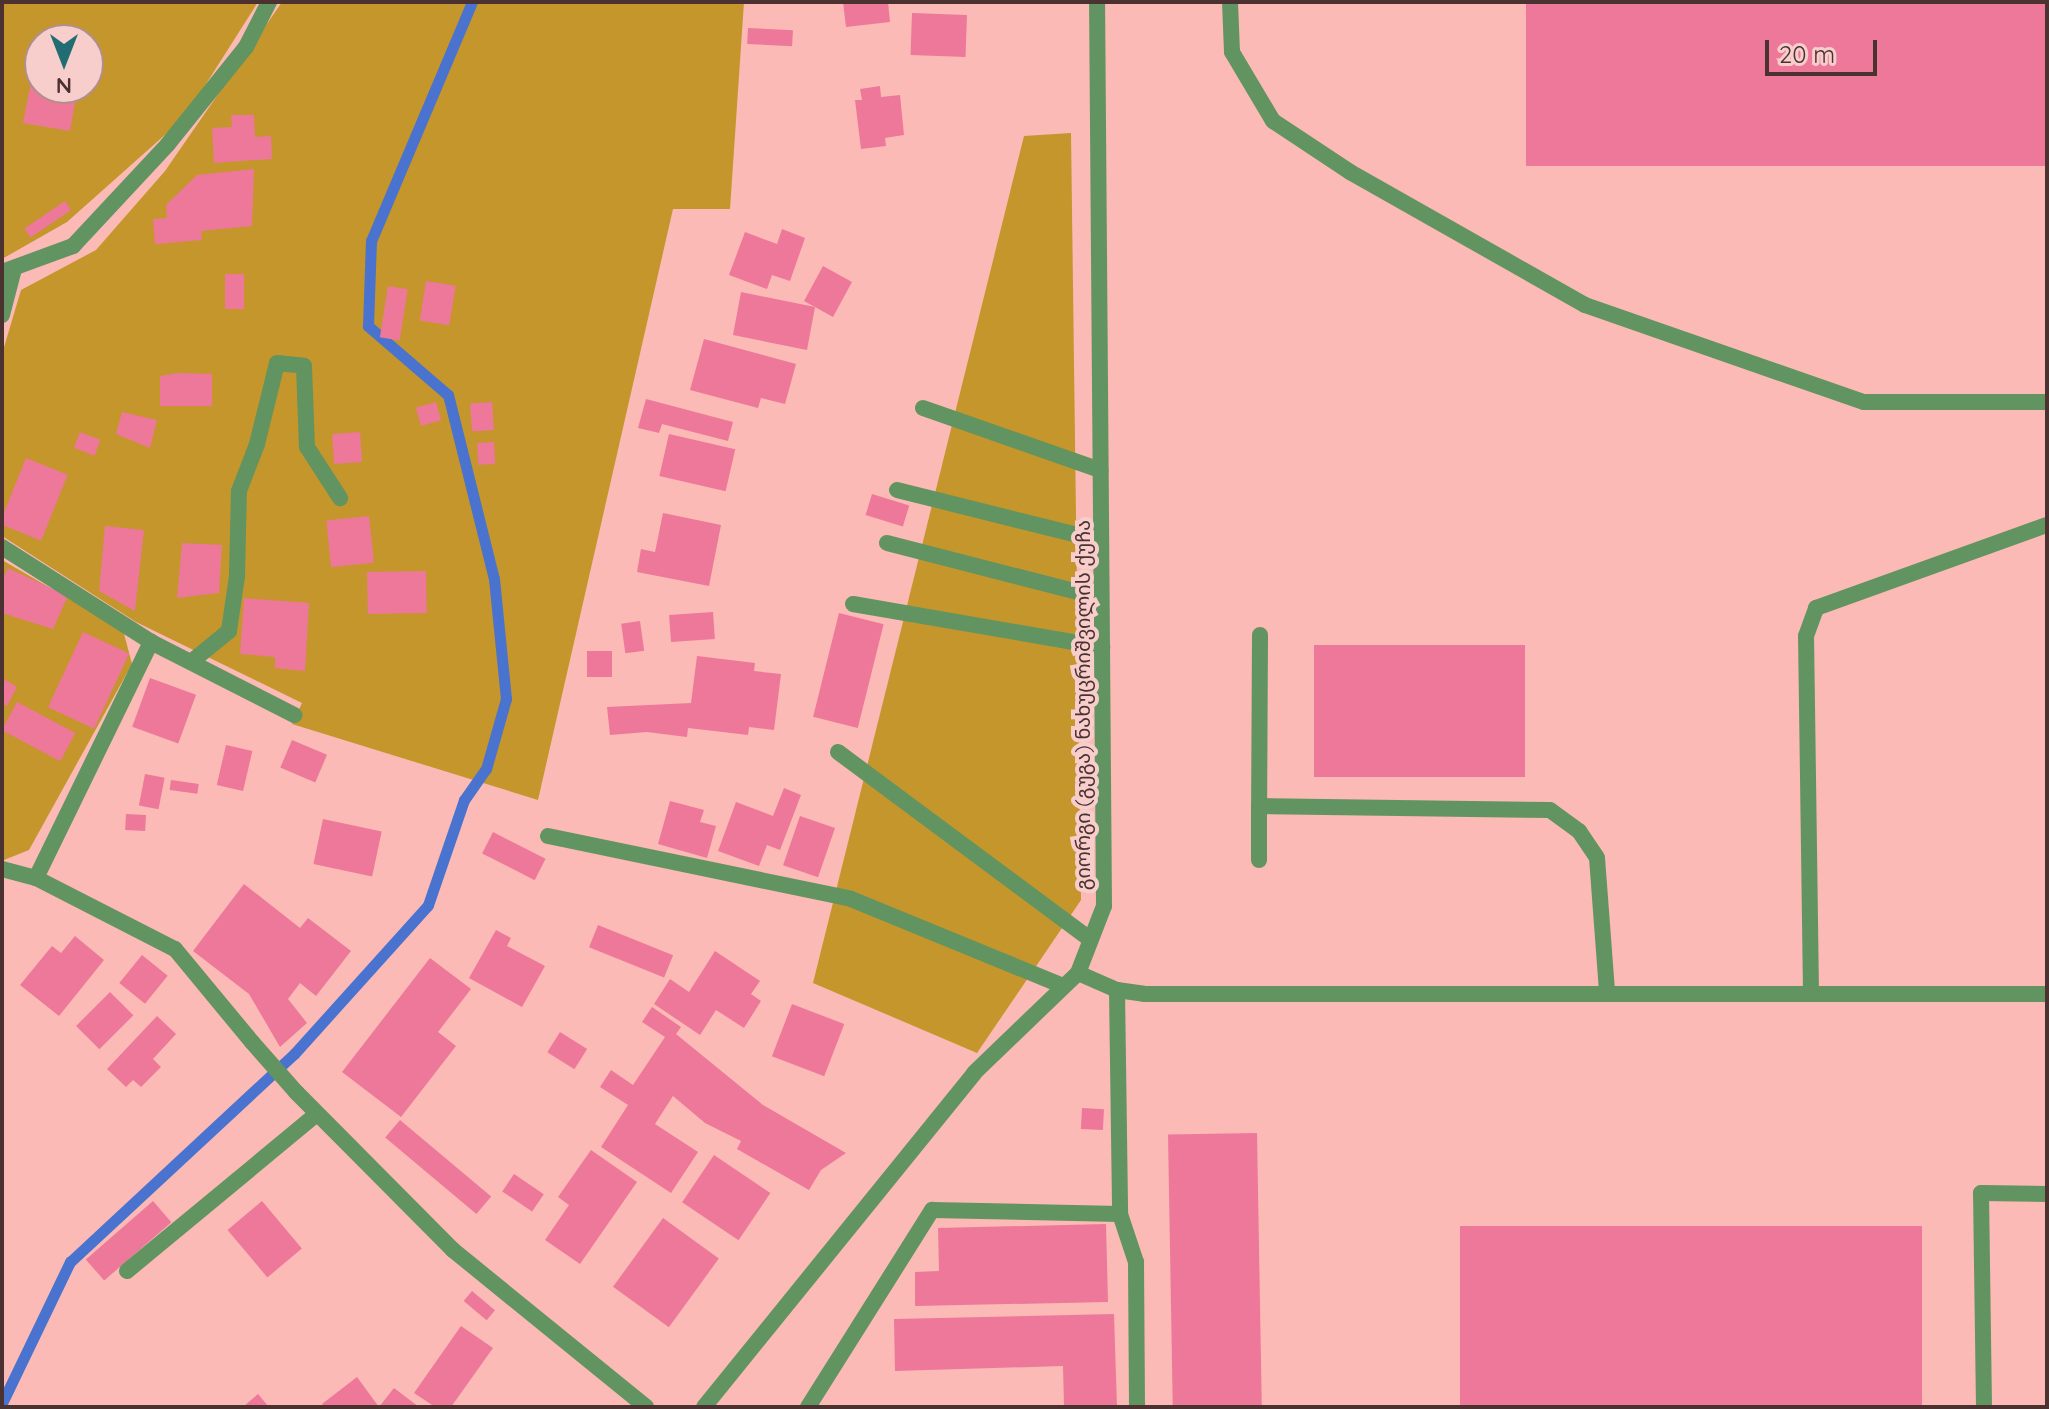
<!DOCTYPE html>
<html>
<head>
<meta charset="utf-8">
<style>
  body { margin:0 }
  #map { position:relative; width:2049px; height:1409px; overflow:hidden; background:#fbbab5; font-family:Quicksand,"Noto Sans Georgian",sans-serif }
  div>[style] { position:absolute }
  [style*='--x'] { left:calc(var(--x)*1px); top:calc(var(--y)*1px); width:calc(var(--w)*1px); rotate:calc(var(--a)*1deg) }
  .green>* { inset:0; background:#c5962b }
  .stream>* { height:11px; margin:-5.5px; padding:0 5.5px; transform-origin:5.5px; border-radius:5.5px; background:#4973ce }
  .building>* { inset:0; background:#ee7899; transform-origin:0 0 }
  .service>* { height:16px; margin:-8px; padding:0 8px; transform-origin:8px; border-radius:8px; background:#629461 }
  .pedestrian>* { height:16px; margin:-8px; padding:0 8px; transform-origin:8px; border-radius:8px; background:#629461 }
  .minor>* { height:16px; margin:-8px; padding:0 8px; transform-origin:8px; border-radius:8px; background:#629461 }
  span { translate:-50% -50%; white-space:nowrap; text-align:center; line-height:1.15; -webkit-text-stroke:8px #f7cecb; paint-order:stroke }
  .street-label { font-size:20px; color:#4b3130 }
  .frame { position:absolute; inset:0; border:4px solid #4b3130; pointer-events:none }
  .north { position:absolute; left:24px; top:24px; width:80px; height:80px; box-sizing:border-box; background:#f7cecb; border:2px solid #b28f8d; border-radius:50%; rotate:180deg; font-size:22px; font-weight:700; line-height:32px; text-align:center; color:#4b3130 }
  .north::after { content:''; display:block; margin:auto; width:28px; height:36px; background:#226d74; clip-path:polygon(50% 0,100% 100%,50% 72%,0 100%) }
  .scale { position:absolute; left:1765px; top:40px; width:112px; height:36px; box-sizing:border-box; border:4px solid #4b3130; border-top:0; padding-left:10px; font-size:24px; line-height:28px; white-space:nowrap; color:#4b3130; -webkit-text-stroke:6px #f7cecb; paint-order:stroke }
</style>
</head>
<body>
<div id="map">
  <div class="green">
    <i style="clip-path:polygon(evenodd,2px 2px,258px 2px,185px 117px,67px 222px,2px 259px,2px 2px,40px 40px,88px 40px,88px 88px,40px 88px,40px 40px)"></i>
    <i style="clip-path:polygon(282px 2px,744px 2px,730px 209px,673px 209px,538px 800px,292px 724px,302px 703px,136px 622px,2px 536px,2px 354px,21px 290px,96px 250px,165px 171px)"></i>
    <i style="clip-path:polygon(1071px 133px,1081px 900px,977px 1053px,813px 983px,1024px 136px)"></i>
    <i style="clip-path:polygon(2px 560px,123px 630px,132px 664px,29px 850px,4px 860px)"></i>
  </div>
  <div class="stream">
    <i style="--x:2;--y:1403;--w:157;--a:-64.3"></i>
    <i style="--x:70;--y:1262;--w:306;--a:-42.9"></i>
    <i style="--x:294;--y:1054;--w:200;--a:-48"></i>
    <i style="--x:428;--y:905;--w:111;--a:-71.1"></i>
    <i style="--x:464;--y:800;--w:38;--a:-55"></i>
    <i style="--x:486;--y:769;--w:73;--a:-74.1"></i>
    <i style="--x:506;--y:699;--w:121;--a:-95.7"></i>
    <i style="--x:494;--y:579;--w:190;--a:-104"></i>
    <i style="--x:448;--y:395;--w:106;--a:-139.2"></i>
    <i style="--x:368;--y:326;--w:85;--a:-88"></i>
    <i style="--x:371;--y:241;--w:259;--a:-67.1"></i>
  </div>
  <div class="building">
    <i style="clip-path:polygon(843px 2px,888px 2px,890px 22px,846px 27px)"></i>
    <i style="left:1526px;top:2px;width:521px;height:164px"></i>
    <i style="left:912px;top:13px;width:55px;height:42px;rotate:2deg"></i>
    <i style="left:748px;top:28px;width:45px;height:16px;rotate:3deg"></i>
    <i style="clip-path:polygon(31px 82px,40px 88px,77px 91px,70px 131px,23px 123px)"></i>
    <i style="clip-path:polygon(880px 86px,881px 97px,900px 95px,904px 135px,885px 138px,886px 146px,861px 149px,855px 100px,862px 100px,860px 89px)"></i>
    <i style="clip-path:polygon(231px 115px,254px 115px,255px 137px,271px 136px,272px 159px,214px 163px,212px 128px,232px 127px)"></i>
    <i style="clip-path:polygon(254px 169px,252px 226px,201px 231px,202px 240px,155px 244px,153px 219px,167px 218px,166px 205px,197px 175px)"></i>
    <i style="left:65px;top:201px;width:11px;height:49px;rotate:56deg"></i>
    <i style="clip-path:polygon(782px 229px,805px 238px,790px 281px,772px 275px,767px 289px,729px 275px,745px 232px,777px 244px)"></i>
    <i style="clip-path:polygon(823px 266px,852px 282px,833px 317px,815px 307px,807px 350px,733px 335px,741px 292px,815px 307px,804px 301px)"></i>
    <i style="left:225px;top:274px;width:19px;height:35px"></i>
    <i style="left:426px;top:281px;width:30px;height:40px;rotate:9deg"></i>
    <i style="left:388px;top:286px;width:20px;height:52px;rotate:9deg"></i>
    <i style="clip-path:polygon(704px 339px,796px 364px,785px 404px,761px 398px,758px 408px,690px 390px)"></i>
    <i style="clip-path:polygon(178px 373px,212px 374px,212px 406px,160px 406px,160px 376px)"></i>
    <i style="clip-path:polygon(646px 399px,733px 422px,728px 441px,662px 424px,659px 433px,638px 428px)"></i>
    <i style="left:436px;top:402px;width:19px;height:21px;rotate:74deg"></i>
    <i style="left:492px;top:402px;width:28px;height:22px;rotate:86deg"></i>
    <i style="clip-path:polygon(122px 412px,157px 420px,150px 448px,116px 434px)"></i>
    <i style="left:80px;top:432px;width:22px;height:17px;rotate:21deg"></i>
    <i style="left:360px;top:432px;width:30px;height:28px;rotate:86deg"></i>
    <i style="left:669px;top:434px;width:68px;height:43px;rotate:13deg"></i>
    <i style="left:494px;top:442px;width:22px;height:17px;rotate:87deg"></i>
    <i style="left:26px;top:458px;width:45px;height:71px;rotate:22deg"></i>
    <i style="left:872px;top:494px;width:39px;height:22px;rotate:17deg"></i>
    <i style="clip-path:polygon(663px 513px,721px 525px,709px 586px,637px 572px,641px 549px,655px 552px)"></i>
    <i style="left:369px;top:516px;width:47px;height:43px;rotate:84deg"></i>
    <i style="clip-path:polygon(105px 526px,144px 530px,135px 611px,99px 591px)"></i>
    <i style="clip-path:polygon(182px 543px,222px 545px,219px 593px,177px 598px)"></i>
    <i style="clip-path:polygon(8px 568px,68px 596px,53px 629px,2px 613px,2px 581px)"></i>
    <i style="left:426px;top:571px;width:42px;height:59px;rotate:89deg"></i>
    <i style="clip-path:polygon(244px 598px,309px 603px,305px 671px,275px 668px,275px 657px,240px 654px)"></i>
    <i style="left:713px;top:612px;width:27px;height:44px;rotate:86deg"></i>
    <i style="left:839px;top:613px;width:46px;height:107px;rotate:14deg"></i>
    <i style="left:640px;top:621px;width:30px;height:19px;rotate:82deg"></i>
    <i style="left:83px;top:632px;width:51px;height:83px;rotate:25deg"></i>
    <i style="left:1314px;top:645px;width:211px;height:132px"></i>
    <i style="left:587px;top:651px;width:25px;height:26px"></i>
    <i style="clip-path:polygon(697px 656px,755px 663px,754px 671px,781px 674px,774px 730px,749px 727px,748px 735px,688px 728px,687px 737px,647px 732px,610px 735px,607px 707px,691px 703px)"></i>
    <i style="clip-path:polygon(2px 678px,17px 687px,7px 706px,2px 704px)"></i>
    <i style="left:150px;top:678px;width:49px;height:52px;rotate:20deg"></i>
    <i style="left:17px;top:702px;width:66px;height:32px;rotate:28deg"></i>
    <i style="left:292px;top:740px;width:38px;height:30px;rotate:23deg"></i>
    <i style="left:226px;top:745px;width:27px;height:41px;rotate:13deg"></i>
    <i style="left:145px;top:774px;width:20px;height:32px;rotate:11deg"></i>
    <i style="left:171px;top:780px;width:28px;height:10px;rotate:8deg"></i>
    <i style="clip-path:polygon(784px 788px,801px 795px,780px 850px,767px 845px,759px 866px,718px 851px,736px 802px,773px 816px)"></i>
    <i style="clip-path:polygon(670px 801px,704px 810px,700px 822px,716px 826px,707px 858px,658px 844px)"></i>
    <i style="left:126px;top:814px;width:20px;height:16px;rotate:3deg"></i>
    <i style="left:800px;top:816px;width:37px;height:52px;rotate:19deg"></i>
    <i style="left:323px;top:819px;width:60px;height:46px;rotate:12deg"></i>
    <i style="left:493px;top:832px;width:59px;height:24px;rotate:27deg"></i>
    <i style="clip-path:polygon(244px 884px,300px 928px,308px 918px,351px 951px,316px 996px,300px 983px,288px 999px,307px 1023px,280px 1047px,249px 994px,193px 951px)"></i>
    <i style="left:598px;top:925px;width:81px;height:24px;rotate:22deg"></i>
    <i style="clip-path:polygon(496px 930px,511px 938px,507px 946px,545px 966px,522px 1007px,469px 978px)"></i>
    <i style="clip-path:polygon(75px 936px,104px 960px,59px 1016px,20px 985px,52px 946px,61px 953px)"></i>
    <i style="clip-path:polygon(715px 951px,760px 981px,751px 994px,761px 1001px,744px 1028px,716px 1010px,700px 1035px,654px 1004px,670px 979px,689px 992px)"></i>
    <i style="left:142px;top:955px;width:33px;height:36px;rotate:39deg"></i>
    <i style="clip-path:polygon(430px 958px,471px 989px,438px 1032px,456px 1046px,401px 1117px,342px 1072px)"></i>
    <i style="left:110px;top:992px;width:33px;height:48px;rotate:45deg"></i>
    <i style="left:792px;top:1004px;width:56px;height:56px;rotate:21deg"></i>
    <i style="clip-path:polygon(652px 1007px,681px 1027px,676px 1034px,763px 1105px,846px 1153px,821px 1170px,809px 1190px,737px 1149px,741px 1141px,705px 1123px,673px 1096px,655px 1124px,698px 1152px,671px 1193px,601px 1147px,628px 1105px,600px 1087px,611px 1070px,633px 1085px,665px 1037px,642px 1022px)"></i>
    <i style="clip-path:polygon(157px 1016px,176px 1034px,153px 1059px,161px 1067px,141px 1087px,133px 1080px,126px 1087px,107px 1069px)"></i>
    <i style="left:560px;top:1032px;width:32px;height:24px;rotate:32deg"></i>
    <i style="left:1082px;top:1108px;width:22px;height:21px;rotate:3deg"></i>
    <i style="left:400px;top:1120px;width:119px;height:23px;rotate:40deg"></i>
    <i style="left:1257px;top:1133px;width:274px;height:89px;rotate:89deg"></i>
    <i style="clip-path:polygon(591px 1150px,637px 1182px,580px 1264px,545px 1240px,569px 1205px,558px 1197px)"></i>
    <i style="left:714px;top:1155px;width:68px;height:57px;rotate:34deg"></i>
    <i style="left:514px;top:1174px;width:36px;height:21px;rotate:34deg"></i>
    <i style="left:153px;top:1201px;width:28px;height:89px;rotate:49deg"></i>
    <i style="left:262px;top:1201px;width:62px;height:45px;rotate:50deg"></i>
    <i style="left:663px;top:1218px;width:69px;height:85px;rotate:36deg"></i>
    <i style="clip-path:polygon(1106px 1224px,1108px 1302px,915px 1306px,915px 1272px,939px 1271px,938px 1228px)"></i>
    <i style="left:1460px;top:1226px;width:462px;height:181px"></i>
    <i style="left:472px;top:1291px;width:30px;height:13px;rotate:40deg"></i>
    <i style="clip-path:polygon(1114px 1314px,1117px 1407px,1064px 1407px,1063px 1366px,895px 1371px,894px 1319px)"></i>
    <i style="clip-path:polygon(461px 1326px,493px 1348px,451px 1407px,435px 1407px,414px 1393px)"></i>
    <i style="clip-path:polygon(357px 1377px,379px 1407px,394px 1388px,419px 1407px,325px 1407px,322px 1404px)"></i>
    <i style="clip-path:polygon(258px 1394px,269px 1407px,243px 1407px)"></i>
  </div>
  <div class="service">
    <i style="--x:1230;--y:2;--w:50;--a:87.7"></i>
    <i style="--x:1232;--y:52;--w:80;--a:59.3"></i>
    <i style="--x:1273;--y:121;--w:92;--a:33.5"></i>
    <i style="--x:1350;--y:172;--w:270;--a:29.5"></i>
    <i style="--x:1585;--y:305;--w:295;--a:19.2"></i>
    <i style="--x:1864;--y:402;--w:183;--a:0"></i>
    <i style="--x:2;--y:315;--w:48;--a:-75.4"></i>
    <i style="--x:923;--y:408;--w:188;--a:19.3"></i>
    <i style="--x:897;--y:490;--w:210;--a:14"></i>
    <i style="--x:887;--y:543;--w:221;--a:14.4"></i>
    <i style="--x:2;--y:547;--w:177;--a:32.5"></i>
    <i style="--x:151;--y:642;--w:161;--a:27"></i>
    <i style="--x:853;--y:604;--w:253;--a:9.8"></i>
    <i style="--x:1260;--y:635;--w:171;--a:90.3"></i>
    <i style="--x:1259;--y:806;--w:291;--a:0.8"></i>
    <i style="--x:1550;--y:810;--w:36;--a:36"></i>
    <i style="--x:1579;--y:831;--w:32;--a:56"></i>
    <i style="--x:1597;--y:858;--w:133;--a:85.7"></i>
    <i style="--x:191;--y:662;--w:49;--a:-39.2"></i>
    <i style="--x:229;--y:631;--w:56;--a:-81.7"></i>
    <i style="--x:237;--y:576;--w:85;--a:-88.7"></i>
    <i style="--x:239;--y:491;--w:50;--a:-69"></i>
    <i style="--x:257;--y:444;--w:83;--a:-76.1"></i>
    <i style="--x:277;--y:363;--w:27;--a:6"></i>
    <i style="--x:304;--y:366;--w:81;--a:87.9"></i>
    <i style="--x:307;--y:447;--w:61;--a:57.1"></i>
    <i style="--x:838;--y:752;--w:314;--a:36.6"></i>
    <i style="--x:1259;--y:806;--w:54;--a:90"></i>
    <i style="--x:548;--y:836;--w:309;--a:11.7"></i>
    <i style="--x:851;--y:899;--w:229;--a:22.3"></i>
    <i style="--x:36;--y:878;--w:263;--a:-64"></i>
    <i style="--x:1117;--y:990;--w:224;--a:89.2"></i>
    <i style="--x:1120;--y:1214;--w:51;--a:71.6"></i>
    <i style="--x:1136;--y:1262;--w:145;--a:89.6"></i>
    <i style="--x:1811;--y:992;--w:356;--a:-90.8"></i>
    <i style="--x:1806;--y:636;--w:30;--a:-70"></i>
    <i style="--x:1816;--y:608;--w:245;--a:-19.8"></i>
    <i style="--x:127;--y:1271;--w:246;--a:-39.6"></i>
    <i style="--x:808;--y:1407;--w:233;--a:-57.8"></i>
    <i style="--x:932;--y:1210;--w:188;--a:1.2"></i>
    <i style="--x:1984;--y:1407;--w:214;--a:-90.8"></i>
    <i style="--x:1981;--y:1193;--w:66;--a:0.9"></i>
  </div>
  <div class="pedestrian">
    <i style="--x:252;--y:1042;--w:67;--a:48.7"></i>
  </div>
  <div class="minor">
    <i style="--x:2;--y:272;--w:76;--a:-20.1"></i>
    <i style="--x:73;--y:246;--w:139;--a:-47"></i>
    <i style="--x:168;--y:144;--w:124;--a:-51.2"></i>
    <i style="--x:246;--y:47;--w:51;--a:-62.9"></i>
    <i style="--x:2;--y:869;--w:35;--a:15"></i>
    <i style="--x:36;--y:878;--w:156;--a:27.1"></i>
    <i style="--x:175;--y:949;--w:121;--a:50.4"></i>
    <i style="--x:1078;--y:973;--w:43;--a:23.6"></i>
    <i style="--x:1117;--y:990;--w:27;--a:8"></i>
    <i style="--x:1144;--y:994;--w:903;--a:0"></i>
    <i style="--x:296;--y:1092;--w:223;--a:45.2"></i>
    <i style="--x:453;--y:1250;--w:249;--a:39.1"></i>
    <i style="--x:704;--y:1407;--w:429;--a:-51"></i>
    <i style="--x:974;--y:1073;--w:144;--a:-43.9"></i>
    <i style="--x:1078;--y:973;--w:72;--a:-68.8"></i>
    <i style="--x:1104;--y:906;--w:904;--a:-90.44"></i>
  </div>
  <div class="street-label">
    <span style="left:1082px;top:705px;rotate:-90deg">გიორგი (გუგა) ნახუცრიშვილის ქუჩა</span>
  </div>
  <div class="frame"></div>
  <div class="north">N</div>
  <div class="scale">20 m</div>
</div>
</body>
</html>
